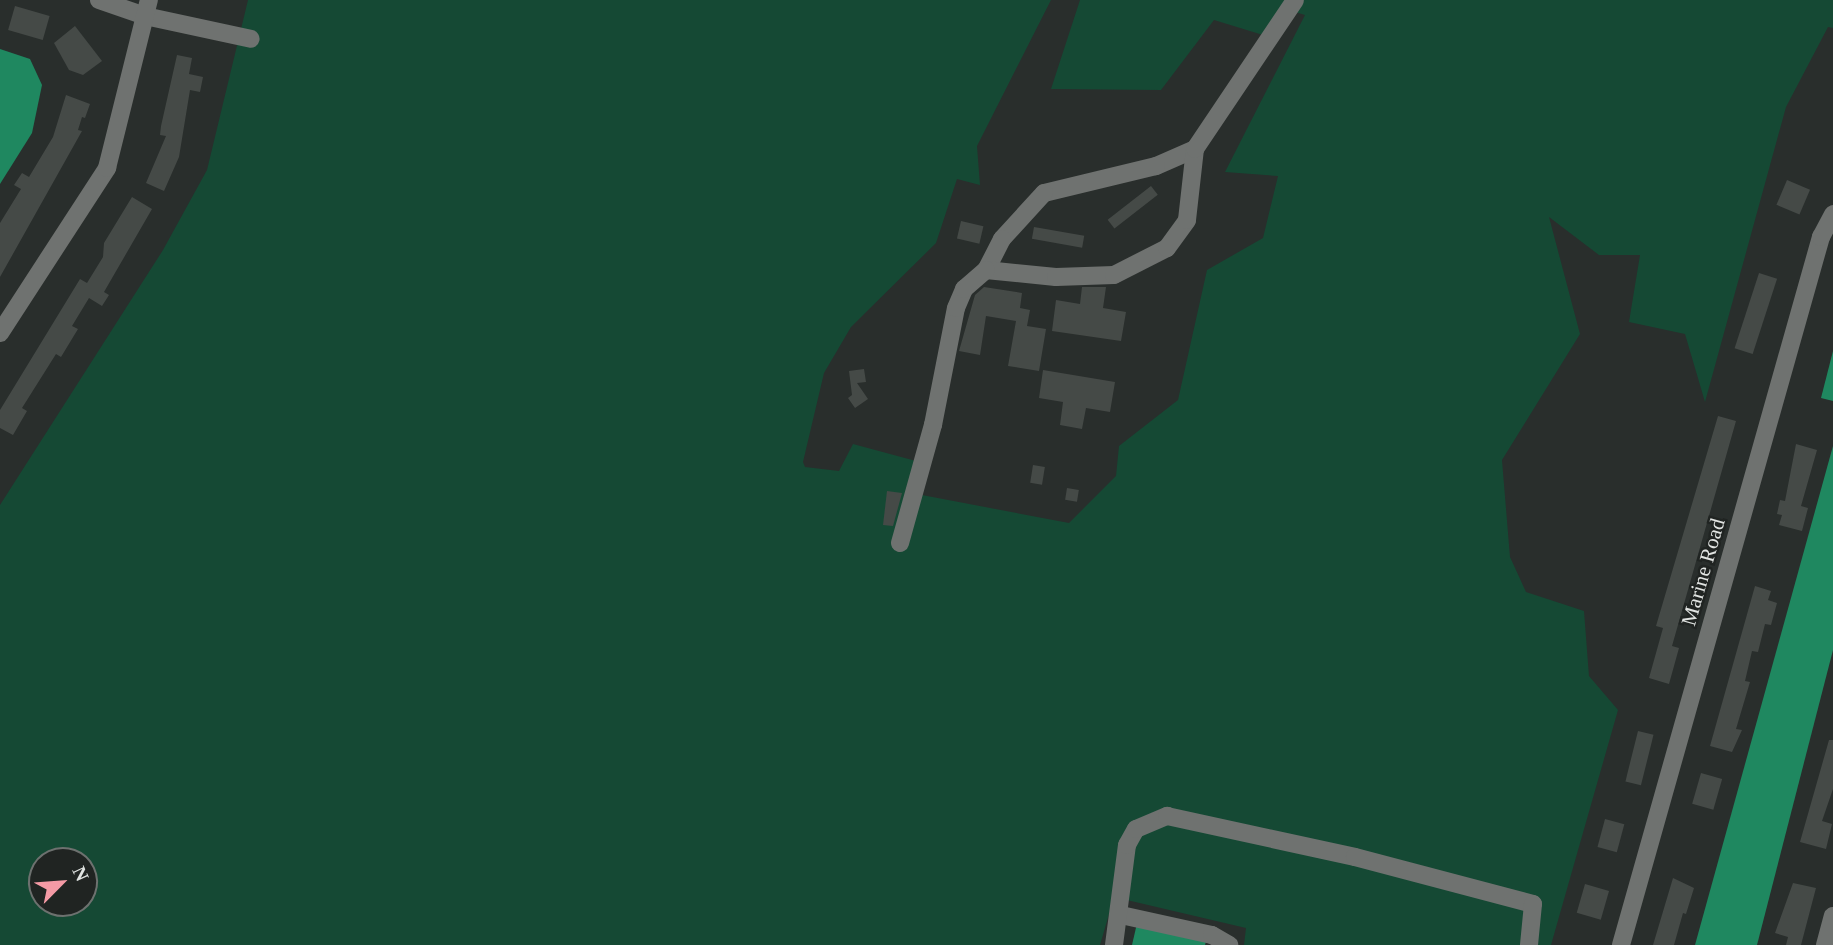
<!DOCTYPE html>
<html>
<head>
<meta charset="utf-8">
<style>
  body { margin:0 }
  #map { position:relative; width:1833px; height:945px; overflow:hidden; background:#292e2c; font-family:"Times New Roman",serif }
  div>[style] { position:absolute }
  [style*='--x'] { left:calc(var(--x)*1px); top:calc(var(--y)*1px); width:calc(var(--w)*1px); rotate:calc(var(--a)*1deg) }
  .green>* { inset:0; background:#154934 }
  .water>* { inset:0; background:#1f8860 }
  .building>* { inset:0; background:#454a47; transform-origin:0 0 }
  .minor>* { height:18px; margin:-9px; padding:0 9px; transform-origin:9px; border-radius:9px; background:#6f7270 }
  span { translate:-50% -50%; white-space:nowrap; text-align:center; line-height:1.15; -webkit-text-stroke:5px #202422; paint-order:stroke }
  .street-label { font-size:21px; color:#e1e4e2 }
  .north { position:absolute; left:28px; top:847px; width:70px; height:70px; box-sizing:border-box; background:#202422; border:2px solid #6d716f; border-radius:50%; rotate:65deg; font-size:19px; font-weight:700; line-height:28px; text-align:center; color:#e1e4e2 }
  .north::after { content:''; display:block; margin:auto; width:24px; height:32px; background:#f49aa5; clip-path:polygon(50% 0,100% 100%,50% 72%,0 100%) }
</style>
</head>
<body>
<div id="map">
  <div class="green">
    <i style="clip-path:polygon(evenodd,248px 0,1051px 0,977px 146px,980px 185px,957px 179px,936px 243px,851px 327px,824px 373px,803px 462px,805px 467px,839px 471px,853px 444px,916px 461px,922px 495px,1069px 523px,1116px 476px,1119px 446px,1178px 400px,1207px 270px,1263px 238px,1278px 176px,1225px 172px,1305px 15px,1282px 8px,1263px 35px,1214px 20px,1161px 90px,1051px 89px,1080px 0,1833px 0,1833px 28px,1828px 27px,1786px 107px,1705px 402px,1685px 334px,1629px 322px,1640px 255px,1599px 255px,1549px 217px,1580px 334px,1502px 460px,1510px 557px,1526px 592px,1584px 611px,1589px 676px,1618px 710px,1551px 945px,1244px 945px,1246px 928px,1114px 897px,1100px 945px,0 945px,0 505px,163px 250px,207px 170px,248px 0,42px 861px,84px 861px,84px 903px,42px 903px,42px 861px)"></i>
  </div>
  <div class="water">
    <i style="clip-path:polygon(0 49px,30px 59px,42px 85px,32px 133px,0 184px)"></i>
    <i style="clip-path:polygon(1833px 351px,1833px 401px,1821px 398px)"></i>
    <i style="clip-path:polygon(1833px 446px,1833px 650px,1757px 945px,1695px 945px)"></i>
    <i style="clip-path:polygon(1138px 919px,1207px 938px,1205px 945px,1132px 945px)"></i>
  </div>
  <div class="building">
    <i style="left:15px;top:6px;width:36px;height:25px;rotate:16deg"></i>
    <i style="clip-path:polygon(75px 26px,102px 61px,83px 75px,69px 70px,54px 43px)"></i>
    <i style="clip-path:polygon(177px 55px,192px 58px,189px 74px,203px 77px,200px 92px,190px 90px,179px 157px,164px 191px,146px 183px,166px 136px,160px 135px,161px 126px)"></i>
    <i style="clip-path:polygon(66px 95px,90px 104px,85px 118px,82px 117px,78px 130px,82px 131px,0 277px,0 223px,21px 189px,14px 185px,22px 173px,29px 177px,53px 137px)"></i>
    <i style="left:1787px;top:180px;width:25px;height:27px;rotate:23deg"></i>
    <i style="left:1151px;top:186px;width:11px;height:55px;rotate:52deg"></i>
    <i style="clip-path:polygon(132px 197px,152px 209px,104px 292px,109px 295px,102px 306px,89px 298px,72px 326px,78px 329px,61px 357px,56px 354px,22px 408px,27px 411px,13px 435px,0 428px,0 410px,80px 279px,87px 283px,103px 257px,104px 243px)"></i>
    <i style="left:961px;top:221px;width:23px;height:18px;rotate:13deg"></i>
    <i style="left:1034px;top:227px;width:51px;height:12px;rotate:10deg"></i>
    <i style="left:1759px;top:273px;width:19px;height:79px;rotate:18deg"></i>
    <i style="clip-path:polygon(984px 287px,1022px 293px,1020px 308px,1030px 310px,1027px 326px,1046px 329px,1039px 371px,1008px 366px,1016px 321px,986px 316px,980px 355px,959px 351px,975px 295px)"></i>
    <i style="clip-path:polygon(1082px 287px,1106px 287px,1103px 308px,1126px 312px,1121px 341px,1052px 331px,1056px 300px,1080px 304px)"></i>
    <i style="clip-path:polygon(864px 369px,866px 382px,857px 383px,868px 399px,855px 408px,848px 398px,852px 395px,849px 371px)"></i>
    <i style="clip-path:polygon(1043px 370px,1115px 382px,1110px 412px,1086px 408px,1082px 429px,1060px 425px,1063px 402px,1039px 398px)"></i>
    <i style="clip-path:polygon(1718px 416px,1736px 421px,1672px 646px,1679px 648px,1669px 684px,1649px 678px,1663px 628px,1656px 626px)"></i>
    <i style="clip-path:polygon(1796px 444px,1817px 450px,1801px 506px,1808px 508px,1802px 531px,1779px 525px,1782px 515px,1777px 514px,1780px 500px,1785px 501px)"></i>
    <i style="left:1033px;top:465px;width:12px;height:18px;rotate:9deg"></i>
    <i style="left:1067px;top:488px;width:12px;height:12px;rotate:9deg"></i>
    <i style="clip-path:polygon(887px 491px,902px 493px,893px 526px,883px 525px)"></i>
    <i style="clip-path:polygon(1755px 586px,1771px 591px,1768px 600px,1777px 603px,1771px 625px,1765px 624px,1758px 652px,1752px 651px,1745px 681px,1750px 682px,1736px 729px,1742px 730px,1732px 752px,1710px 746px)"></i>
    <i style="left:1638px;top:731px;width:16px;height:52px;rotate:14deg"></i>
    <i style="clip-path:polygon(1829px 740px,1833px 740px,1833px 789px,1822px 821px,1832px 824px,1826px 849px,1800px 842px)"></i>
    <i style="left:1701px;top:773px;width:22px;height:32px;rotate:16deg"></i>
    <i style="left:1605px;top:819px;width:20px;height:29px;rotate:15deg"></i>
    <i style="clip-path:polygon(1673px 878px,1694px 888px,1686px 914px,1683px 913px,1674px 945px,1653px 945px)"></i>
    <i style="clip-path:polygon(1793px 883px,1816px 888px,1801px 945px,1786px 945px,1788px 937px,1775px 933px)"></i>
    <i style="left:1585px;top:884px;width:25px;height:30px;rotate:16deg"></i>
  </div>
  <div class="minor">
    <i style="--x:99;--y:0;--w:49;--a:19.2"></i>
    <i style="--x:145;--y:16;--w:108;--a:12.2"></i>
    <i style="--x:1195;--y:149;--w:43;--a:156.4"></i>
    <i style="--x:1156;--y:166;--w:115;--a:166.4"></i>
    <i style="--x:1044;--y:193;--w:62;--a:132.4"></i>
    <i style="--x:1002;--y:239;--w:35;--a:117"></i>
    <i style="--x:986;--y:270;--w:70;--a:5.7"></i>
    <i style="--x:1056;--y:277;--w:58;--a:-2"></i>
    <i style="--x:1114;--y:275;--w:59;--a:-27"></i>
    <i style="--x:1167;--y:248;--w:34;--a:-54"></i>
    <i style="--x:1187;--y:220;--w:71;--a:-83.6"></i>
    <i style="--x:1195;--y:149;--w:179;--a:-56.1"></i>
    <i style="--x:0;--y:333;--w:197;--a:-57"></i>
    <i style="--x:107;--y:168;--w:173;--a:-76"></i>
    <i style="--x:900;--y:543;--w:123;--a:-74.4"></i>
    <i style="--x:933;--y:425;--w:119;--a:-78.9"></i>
    <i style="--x:956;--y:308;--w:21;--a:-67"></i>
    <i style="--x:964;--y:289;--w:29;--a:-41"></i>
    <i style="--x:1121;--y:915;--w:93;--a:12.4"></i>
    <i style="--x:1212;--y:935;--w:20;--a:30"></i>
    <i style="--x:1114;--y:945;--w:101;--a:-82.6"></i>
    <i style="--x:1127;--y:845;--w:18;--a:-61"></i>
    <i style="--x:1136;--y:829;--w:34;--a:-23"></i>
    <i style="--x:1167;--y:816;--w:192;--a:12.3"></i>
    <i style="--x:1355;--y:857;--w:184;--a:14.8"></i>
    <i style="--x:1533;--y:904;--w:41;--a:95.6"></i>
    <i style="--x:1621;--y:945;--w:736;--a:-74.23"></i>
    <i style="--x:1821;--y:237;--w:26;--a:-62"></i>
    <i style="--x:1825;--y:945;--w:30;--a:-75"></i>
  </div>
  <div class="street-label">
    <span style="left:1703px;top:572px;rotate:-74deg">Marine Road</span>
  </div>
  <div class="north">N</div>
</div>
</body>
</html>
